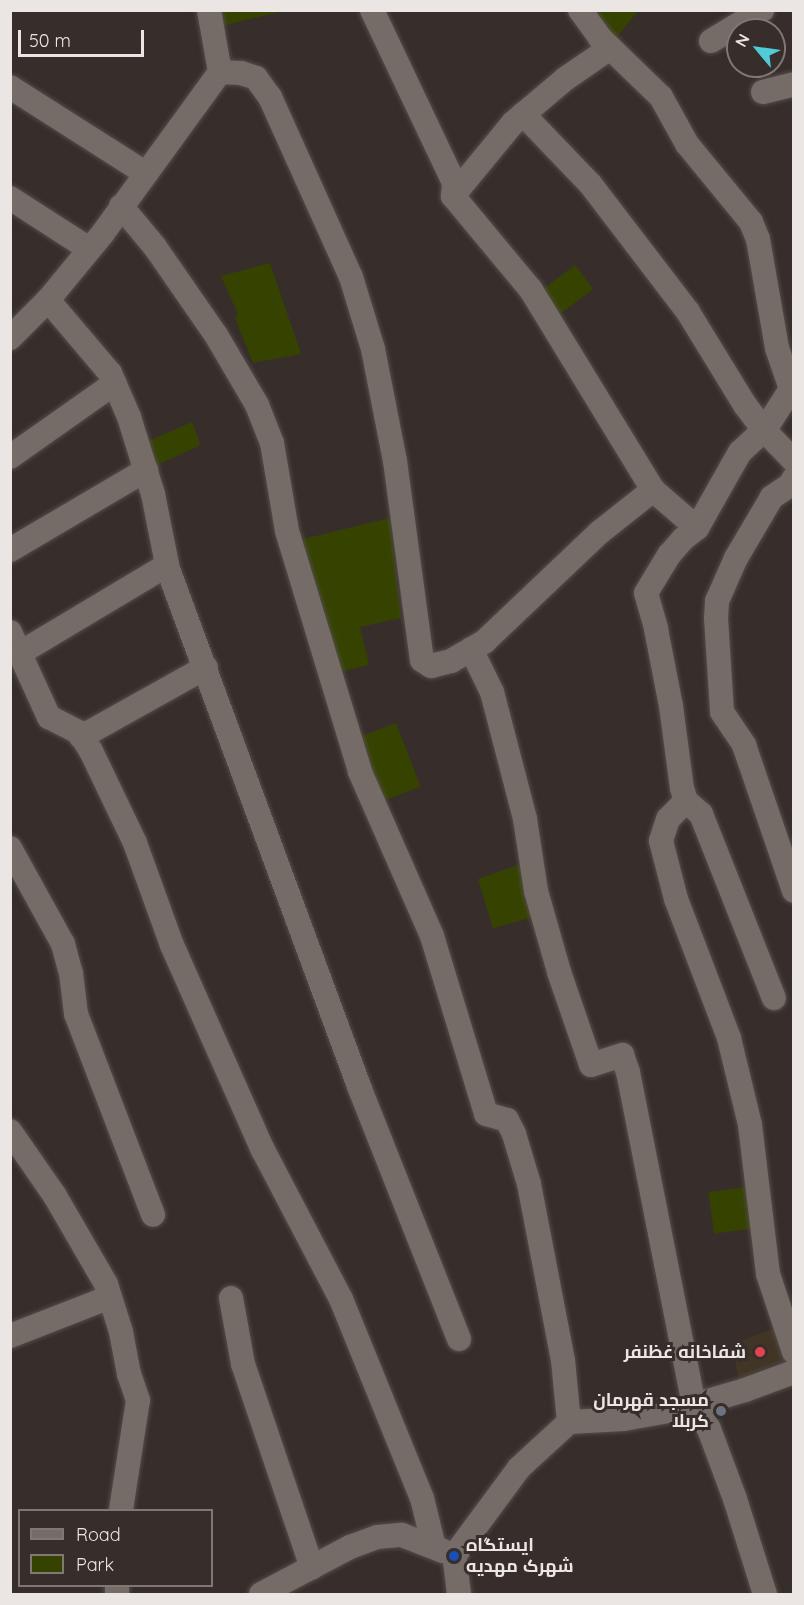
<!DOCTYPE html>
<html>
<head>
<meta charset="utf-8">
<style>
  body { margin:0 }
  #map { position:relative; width:804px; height:1605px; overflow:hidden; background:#372e2b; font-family:Quicksand,Cairo,sans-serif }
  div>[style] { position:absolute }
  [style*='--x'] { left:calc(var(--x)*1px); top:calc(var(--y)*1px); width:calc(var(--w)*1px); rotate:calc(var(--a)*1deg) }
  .medical>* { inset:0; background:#413626 }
  .green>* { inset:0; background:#364300; transform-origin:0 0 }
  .roads { filter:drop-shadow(0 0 2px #534c49) drop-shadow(0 0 2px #534c49) }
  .minor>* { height:24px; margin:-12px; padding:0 12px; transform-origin:12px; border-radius:12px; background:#756b67 }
  .dots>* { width:16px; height:16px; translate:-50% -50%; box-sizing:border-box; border:3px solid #372e2b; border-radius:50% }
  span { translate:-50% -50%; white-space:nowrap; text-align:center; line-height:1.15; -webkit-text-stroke:6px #372e2b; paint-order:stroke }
  .poi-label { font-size:18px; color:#ebe6e3; font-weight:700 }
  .right { translate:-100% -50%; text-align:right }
  .left { translate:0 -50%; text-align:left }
  .frame { position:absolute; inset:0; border:12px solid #ebe6e3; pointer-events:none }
  .legend { position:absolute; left:18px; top:1509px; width:195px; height:78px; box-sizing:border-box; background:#372e2b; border:2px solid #7f7875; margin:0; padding:8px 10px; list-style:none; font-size:18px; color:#ebe6e3 }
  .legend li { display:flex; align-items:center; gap:12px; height:30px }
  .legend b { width:30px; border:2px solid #7f7875 }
  .north { position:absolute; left:726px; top:18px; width:60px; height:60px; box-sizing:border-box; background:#372e2b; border:2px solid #7f7875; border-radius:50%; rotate:299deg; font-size:16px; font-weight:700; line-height:24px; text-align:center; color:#ebe6e3 }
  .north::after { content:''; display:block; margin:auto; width:21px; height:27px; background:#52cbd8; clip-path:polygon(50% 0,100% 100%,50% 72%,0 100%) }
  .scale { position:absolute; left:18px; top:30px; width:126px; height:27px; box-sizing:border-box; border:3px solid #ebe6e3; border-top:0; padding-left:8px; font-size:18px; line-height:21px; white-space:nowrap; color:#ebe6e3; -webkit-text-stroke:4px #372e2b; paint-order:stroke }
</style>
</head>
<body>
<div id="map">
  <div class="medical">
    <i style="clip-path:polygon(778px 1327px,788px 1360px,738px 1378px,733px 1344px)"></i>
  </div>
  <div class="green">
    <i style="clip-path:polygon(287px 10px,221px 26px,217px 11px)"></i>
    <i style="clip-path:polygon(585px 11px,638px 11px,613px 42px)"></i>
    <i style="clip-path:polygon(270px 263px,301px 354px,253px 363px,235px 318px,238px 314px,221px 276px)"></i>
    <i style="left:575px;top:265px;width:30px;height:47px;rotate:53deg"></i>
    <i style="clip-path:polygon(192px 422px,200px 443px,198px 446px,153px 467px,146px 442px)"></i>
    <i style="clip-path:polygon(390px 518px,401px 618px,360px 627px,369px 665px,339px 672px,295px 541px)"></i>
    <i style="left:396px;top:723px;width:68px;height:39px;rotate:69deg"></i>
    <i style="clip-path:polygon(524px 863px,534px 917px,493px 928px,478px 879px)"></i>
    <i style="left:753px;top:1186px;width:42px;height:45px;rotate:82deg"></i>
  </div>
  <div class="roads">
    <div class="minor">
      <i style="--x:372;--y:10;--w:191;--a:64.6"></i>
      <i style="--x:454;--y:183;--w:13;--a:94"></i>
      <i style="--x:453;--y:196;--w:122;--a:50.3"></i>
      <i style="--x:531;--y:290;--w:234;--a:58.6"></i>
      <i style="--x:653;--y:490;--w:58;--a:40.8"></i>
      <i style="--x:580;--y:10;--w:34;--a:54"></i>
      <i style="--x:600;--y:38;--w:85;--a:44"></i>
      <i style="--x:661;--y:97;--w:54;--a:61"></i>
      <i style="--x:687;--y:144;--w:101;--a:50.6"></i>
      <i style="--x:751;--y:222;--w:18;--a:68"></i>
      <i style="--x:758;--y:239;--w:111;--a:80.1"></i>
      <i style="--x:777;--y:348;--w:43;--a:71.1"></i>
      <i style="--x:791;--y:389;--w:46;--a:122.7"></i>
      <i style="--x:766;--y:428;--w:35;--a:137"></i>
      <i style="--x:740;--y:452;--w:87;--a:119.5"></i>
      <i style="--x:697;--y:528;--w:18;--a:142"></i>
      <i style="--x:683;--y:539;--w:21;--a:131"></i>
      <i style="--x:669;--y:555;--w:44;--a:121.2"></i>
      <i style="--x:646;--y:593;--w:37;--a:74"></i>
      <i style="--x:656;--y:629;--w:78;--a:79"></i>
      <i style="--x:671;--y:706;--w:83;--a:82.4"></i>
      <i style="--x:682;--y:788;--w:14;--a:73"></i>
      <i style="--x:686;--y:801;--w:20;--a:41"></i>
      <i style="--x:701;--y:814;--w:198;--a:68.4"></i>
      <i style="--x:711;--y:41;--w:60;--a:-31.3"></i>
      <i style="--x:220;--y:72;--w:21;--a:3"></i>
      <i style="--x:241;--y:73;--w:16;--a:18"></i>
      <i style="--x:256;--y:78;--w:24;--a:54"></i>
      <i style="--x:270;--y:97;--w:197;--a:65.8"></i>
      <i style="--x:351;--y:277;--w:75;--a:73"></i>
      <i style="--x:373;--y:349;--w:114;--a:78.9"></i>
      <i style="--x:395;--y:461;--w:201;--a:82.3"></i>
      <i style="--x:422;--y:660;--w:11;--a:34"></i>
      <i style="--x:431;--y:666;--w:21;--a:-14"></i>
      <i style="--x:451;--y:661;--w:39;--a:-30"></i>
      <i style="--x:485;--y:641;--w:158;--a:-43.5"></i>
      <i style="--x:600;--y:532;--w:68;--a:-38.4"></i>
      <i style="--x:10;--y:87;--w:160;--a:32.5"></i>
      <i style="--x:763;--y:92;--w:32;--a:-14"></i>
      <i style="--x:523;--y:114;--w:98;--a:46.2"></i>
      <i style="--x:591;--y:185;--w:160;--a:52.6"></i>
      <i style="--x:688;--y:312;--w:109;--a:58.5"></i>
      <i style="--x:745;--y:405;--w:31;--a:53"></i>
      <i style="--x:764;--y:430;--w:43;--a:45.9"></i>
      <i style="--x:453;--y:196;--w:94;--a:-50.6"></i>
      <i style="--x:513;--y:123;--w:68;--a:-40.2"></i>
      <i style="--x:565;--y:79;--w:55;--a:-34.6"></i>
      <i style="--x:10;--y:198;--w:94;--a:32.8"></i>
      <i style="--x:121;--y:206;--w:53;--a:50.3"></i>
      <i style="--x:155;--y:247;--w:107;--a:55.3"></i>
      <i style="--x:216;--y:335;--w:81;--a:59.6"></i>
      <i style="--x:257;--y:405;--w:41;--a:68.5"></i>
      <i style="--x:272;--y:443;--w:89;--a:80.3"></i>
      <i style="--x:287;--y:531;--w:252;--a:73.1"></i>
      <i style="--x:360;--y:772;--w:179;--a:66.3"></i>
      <i style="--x:432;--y:936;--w:186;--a:73.1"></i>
      <i style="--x:486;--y:1114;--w:22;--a:16"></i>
      <i style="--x:507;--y:1120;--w:16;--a:63"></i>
      <i style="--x:514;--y:1134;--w:52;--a:73.3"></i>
      <i style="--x:529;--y:1184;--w:179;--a:79.1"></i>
      <i style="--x:563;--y:1360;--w:62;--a:84.5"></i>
      <i style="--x:48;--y:300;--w:96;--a:49.7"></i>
      <i style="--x:110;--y:373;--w:48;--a:66.6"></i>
      <i style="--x:129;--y:417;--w:81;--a:72.7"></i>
      <i style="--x:153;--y:494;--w:76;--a:78.7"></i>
      <i style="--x:168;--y:569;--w:554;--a:69.73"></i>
      <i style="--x:360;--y:1089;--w:269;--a:68.4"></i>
      <i style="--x:10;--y:338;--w:54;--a:-45"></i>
      <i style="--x:48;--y:300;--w:87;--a:-50.6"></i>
      <i style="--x:103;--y:233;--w:199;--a:-54"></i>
      <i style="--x:220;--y:72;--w:63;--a:-100.1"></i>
      <i style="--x:10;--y:457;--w:128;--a:-35.2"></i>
      <i style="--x:794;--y:478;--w:8;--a:120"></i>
      <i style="--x:790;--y:485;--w:22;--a:146"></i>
      <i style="--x:772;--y:497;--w:71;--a:120.5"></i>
      <i style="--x:736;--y:558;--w:47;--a:113.8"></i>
      <i style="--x:717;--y:601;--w:17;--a:93"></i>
      <i style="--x:716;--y:618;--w:94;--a:86.3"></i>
      <i style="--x:722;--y:712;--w:40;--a:56"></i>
      <i style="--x:744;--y:745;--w:154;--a:71.1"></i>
      <i style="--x:10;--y:550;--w:158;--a:-30.5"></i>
      <i style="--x:10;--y:632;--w:94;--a:65.4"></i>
      <i style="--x:49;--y:717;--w:34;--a:27"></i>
      <i style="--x:79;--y:732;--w:22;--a:58"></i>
      <i style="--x:91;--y:751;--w:102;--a:64.4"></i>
      <i style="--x:135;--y:843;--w:109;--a:70.1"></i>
      <i style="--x:172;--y:945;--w:224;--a:66.1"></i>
      <i style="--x:263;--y:1150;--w:168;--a:62.4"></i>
      <i style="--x:341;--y:1299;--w:215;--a:67.9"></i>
      <i style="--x:422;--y:1498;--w:50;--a:76.2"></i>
      <i style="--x:471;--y:649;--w:48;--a:64"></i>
      <i style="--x:492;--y:692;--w:131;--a:75.4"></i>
      <i style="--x:525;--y:819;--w:73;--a:81.3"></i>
      <i style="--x:536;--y:891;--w:84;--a:74.1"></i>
      <i style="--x:559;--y:972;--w:98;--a:71"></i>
      <i style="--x:591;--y:1065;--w:33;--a:-18"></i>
      <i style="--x:622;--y:1055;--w:18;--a:71"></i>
      <i style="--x:628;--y:1072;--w:340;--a:78.8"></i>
      <i style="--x:694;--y:1406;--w:27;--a:57"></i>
      <i style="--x:709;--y:1429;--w:75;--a:69.6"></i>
      <i style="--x:735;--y:1499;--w:100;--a:72.5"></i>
      <i style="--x:20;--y:653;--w:171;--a:-30.9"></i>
      <i style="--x:81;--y:737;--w:143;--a:-29.2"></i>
      <i style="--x:686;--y:801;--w:25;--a:135"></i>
      <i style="--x:668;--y:819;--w:23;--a:108"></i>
      <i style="--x:661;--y:841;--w:60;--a:75.5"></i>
      <i style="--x:676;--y:899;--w:149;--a:69.1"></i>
      <i style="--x:729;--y:1038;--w:89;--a:76.4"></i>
      <i style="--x:750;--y:1125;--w:150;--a:83.1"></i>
      <i style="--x:768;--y:1274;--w:82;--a:71.6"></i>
      <i style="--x:10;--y:848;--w:110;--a:61.1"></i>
      <i style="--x:63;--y:944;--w:30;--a:75"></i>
      <i style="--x:71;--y:973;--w:41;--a:83"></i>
      <i style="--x:76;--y:1014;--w:215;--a:69"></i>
      <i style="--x:10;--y:1131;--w:79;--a:55.3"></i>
      <i style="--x:55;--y:1196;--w:102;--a:59.9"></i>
      <i style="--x:106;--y:1284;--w:50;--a:72.6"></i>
      <i style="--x:121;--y:1332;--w:43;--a:79.2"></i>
      <i style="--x:129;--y:1374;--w:28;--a:71"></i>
      <i style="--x:138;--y:1400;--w:111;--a:98.8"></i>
      <i style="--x:231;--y:1298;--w:67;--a:79.7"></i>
      <i style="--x:243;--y:1364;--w:215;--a:71.3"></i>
      <i style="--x:10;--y:1336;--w:107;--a:-21.3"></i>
      <i style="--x:117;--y:1586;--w:8;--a:90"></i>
      <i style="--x:261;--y:1594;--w:101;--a:-27.8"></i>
      <i style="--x:350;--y:1547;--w:29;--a:-20"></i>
      <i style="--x:377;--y:1537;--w:25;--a:-5"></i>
      <i style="--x:402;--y:1535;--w:44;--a:21.3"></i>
      <i style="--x:459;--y:1594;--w:38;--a:-97"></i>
      <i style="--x:454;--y:1556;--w:109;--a:-53.5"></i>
      <i style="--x:519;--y:1468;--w:68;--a:-42.6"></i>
      <i style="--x:569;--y:1422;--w:55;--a:-3.1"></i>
      <i style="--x:624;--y:1419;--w:57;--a:-10.1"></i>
      <i style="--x:680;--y:1409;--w:68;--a:-16.3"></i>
      <i style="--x:745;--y:1390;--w:52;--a:-20.2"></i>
    </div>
  </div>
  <div class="dots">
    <i style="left:760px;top:1352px;background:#e0444e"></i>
    <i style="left:721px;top:1411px;background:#6b7280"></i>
    <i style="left:454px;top:1556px;background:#1a4fb4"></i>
  </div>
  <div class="poi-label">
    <span class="right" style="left:746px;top:1352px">شفاخانه غظنفر</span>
    <span class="right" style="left:709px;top:1411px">مسجد قهرمان<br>کربلا</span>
    <span class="left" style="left:466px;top:1556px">ایستگاه<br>شهرک مهدیه</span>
  </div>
  <div class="frame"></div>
  <ul class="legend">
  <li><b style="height:8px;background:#756b67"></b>Road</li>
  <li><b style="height:16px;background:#364300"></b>Park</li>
  </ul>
  <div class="north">N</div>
  <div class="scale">50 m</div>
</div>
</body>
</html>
